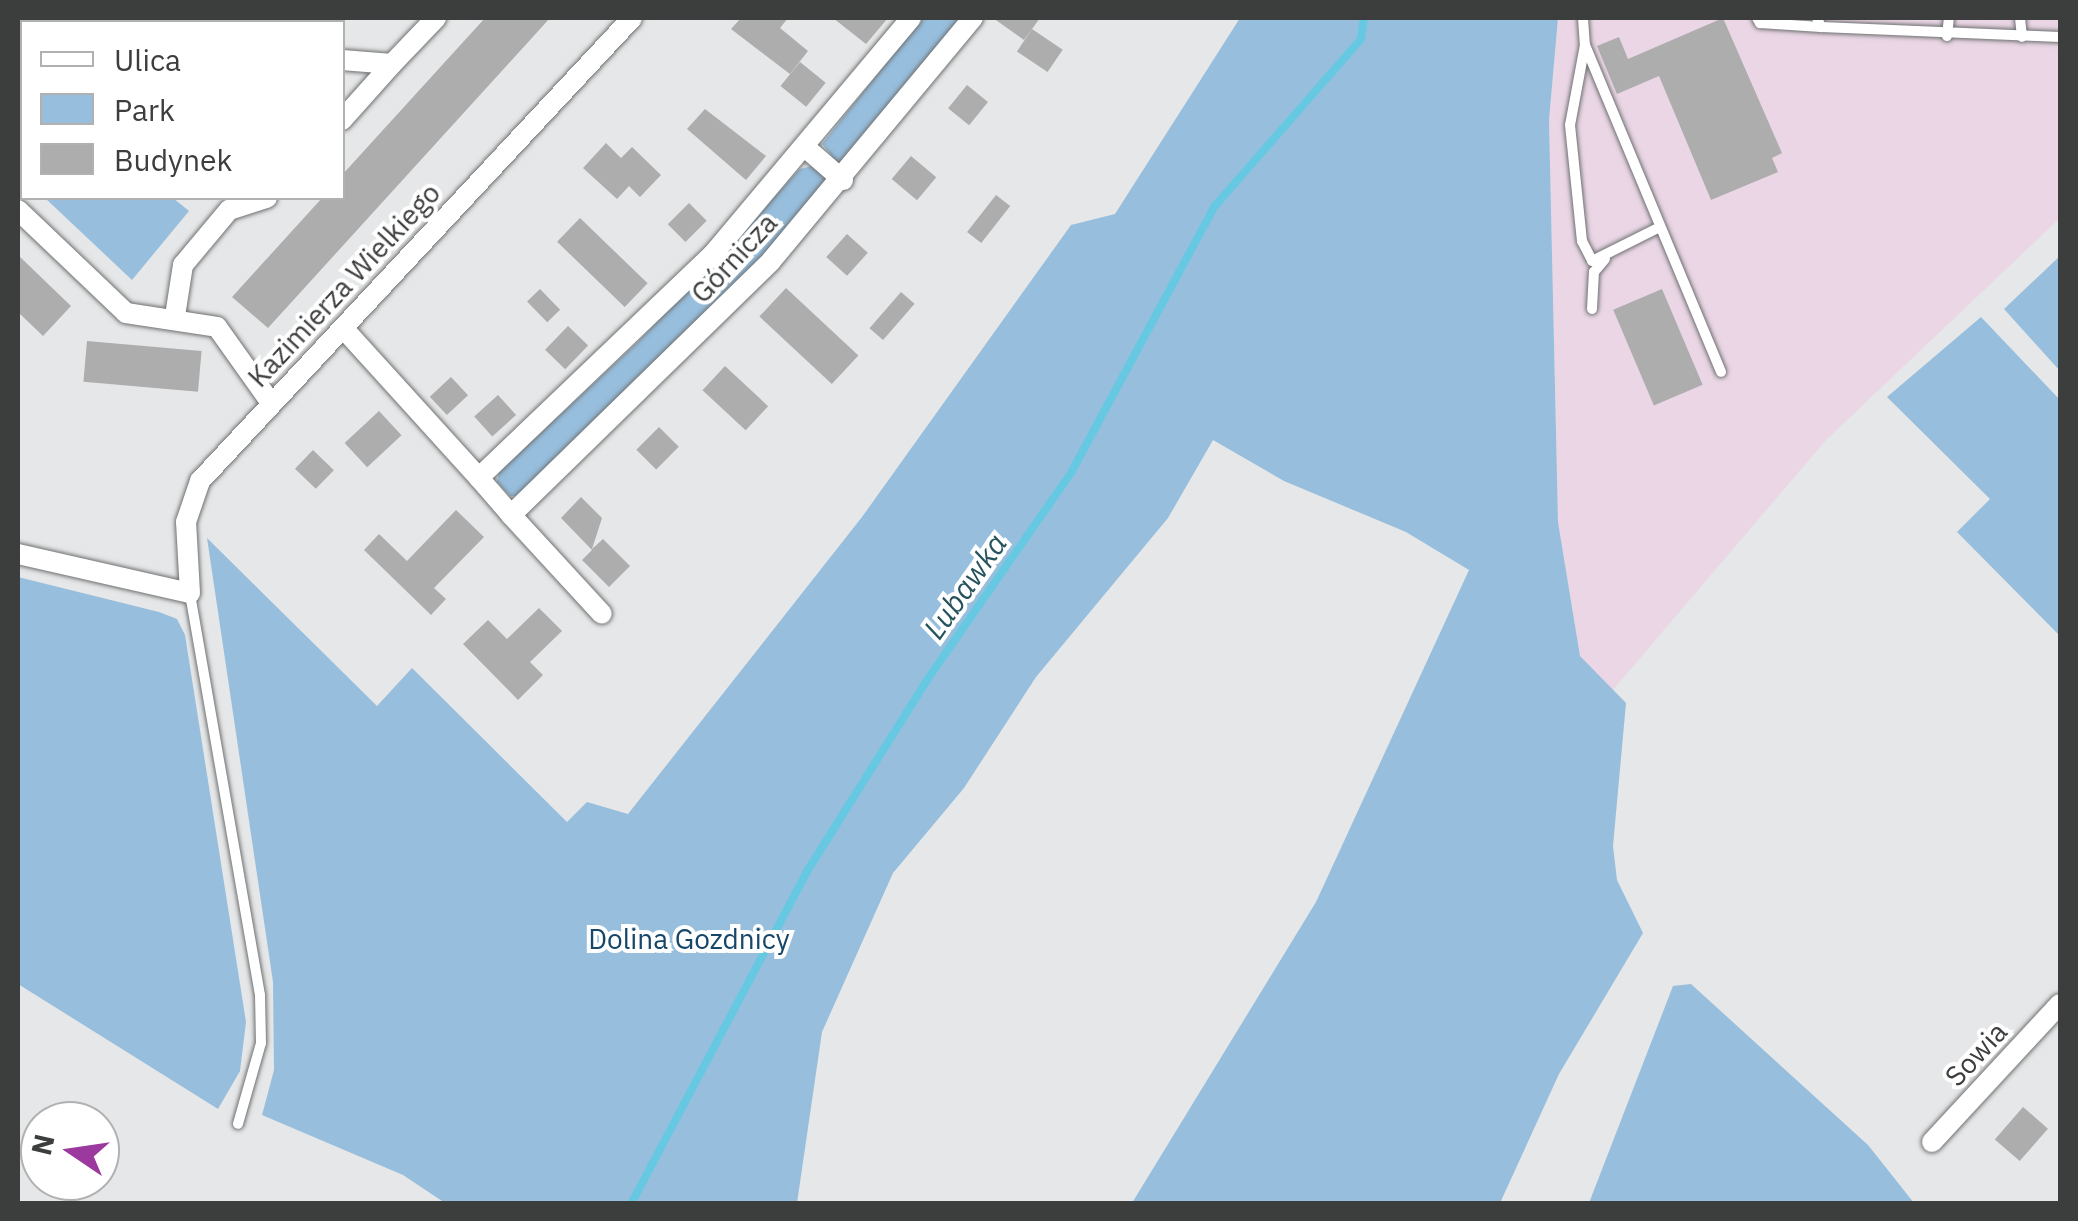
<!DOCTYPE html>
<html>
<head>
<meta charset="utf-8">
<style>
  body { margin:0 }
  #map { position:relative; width:2078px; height:1221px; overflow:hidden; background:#e6e7e8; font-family:"IBM Plex Sans",sans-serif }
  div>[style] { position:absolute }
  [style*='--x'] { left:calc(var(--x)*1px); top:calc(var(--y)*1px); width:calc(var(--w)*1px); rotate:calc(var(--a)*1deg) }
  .medical>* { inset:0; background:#ead6e5 }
  .green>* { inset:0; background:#97bedd }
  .stream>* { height:8px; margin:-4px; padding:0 4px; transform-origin:4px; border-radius:4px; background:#67c9e1 }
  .building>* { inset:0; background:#adadae; transform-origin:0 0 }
  .roads { filter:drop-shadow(0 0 2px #6f7171) drop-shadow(0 0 2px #6f7171) }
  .lane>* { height:10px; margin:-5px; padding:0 5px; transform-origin:5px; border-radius:5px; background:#fff }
  .street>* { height:20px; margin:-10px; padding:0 10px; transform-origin:10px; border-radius:10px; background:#fff }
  span { translate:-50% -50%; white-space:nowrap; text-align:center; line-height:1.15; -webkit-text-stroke:8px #fff; paint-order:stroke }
  .street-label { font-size:28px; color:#3c3d3d }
  .park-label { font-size:28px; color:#164668 }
  .water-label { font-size:30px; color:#27535d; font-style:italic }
  .frame { position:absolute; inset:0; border:20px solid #3c3d3d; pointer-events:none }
  .legend { position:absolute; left:20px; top:20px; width:325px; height:180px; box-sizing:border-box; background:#fff; border:2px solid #b1b1b1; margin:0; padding:12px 18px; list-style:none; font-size:30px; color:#3c3d3d }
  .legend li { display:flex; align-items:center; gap:20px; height:50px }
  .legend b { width:50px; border:2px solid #b1b1b1 }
  .north { position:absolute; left:20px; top:1101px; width:100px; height:100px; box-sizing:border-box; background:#fff; border:2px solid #b1b1b1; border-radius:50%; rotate:283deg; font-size:28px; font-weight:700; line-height:40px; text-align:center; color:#3c3d3d }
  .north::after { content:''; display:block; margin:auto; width:35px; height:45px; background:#9c399e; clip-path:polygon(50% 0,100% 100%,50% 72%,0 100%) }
</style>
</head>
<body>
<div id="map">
  <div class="medical">
    <i style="clip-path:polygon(1558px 18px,2060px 18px,2060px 218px,1826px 440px,1612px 691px,1580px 656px,1558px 522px,1549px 120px)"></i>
  </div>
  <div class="green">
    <i style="clip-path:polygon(922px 18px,962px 18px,839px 165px,822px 144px)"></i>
    <i style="clip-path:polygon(1240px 18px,1558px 18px,1549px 120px,1558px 522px,1580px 656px,1626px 703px,1613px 846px,1617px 880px,1643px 933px,1559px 1074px,1500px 1203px,1132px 1203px,1316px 902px,1469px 570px,1406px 532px,1284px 481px,1213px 440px,1168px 518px,1036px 677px,964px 788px,893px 873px,822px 1032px,797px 1203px,445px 1203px,403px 1175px,262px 1115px,274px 1070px,273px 982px,207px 538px,377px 706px,412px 668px,567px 822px,587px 802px,628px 814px,862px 517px,1071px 225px,1115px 214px)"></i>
    <i style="clip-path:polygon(812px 166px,826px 179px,777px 243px,520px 496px,510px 496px,497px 482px,499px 472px,639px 341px,800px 169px)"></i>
    <i style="clip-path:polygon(45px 198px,173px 198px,189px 211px,132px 280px)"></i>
    <i style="clip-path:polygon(2060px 256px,2060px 371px,2004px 309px)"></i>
    <i style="clip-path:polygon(1981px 317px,2060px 400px,2060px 636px,1957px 532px,1990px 499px,1887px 397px)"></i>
    <i style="clip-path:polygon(18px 577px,159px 612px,177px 619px,185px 635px,246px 1022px,240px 1071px,218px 1109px,18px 984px)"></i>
    <i style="clip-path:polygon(1691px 984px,1868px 1145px,1914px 1203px,1589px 1203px,1673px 986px)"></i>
  </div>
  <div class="stream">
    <i style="--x:631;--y:1204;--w:374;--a:-62.1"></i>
    <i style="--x:806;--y:873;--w:228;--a:-57.9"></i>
    <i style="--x:927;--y:680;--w:254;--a:-55.2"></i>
    <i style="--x:1072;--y:471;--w:300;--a:-61.7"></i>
    <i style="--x:1214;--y:207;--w:223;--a:-48.8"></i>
    <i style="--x:1361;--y:39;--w:21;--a:-82"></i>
  </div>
  <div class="building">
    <i style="clip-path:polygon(485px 18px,550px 18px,268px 328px,232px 297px,322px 198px,342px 198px,342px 175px)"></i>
    <i style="clip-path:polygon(741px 18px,788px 18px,780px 28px,808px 51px,790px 74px,731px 29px)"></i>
    <i style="clip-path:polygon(833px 18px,888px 18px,866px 44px)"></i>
    <i style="clip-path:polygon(993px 18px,1040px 18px,1024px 40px)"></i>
    <i style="clip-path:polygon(1723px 18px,1782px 153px,1772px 158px,1778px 172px,1711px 200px,1659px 76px,1617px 94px,1597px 46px,1619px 37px,1628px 59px)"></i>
    <i style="left:1032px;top:29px;width:37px;height:27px;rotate:34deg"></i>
    <i style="left:800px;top:62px;width:33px;height:31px;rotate:39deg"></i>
    <i style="left:967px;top:85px;width:27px;height:30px;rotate:39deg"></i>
    <i style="clip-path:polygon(705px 109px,766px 156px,746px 180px,687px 129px)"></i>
    <i style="clip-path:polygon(606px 143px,621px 158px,632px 147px,661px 175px,640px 197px,629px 186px,617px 199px,583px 168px)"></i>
    <i style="left:911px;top:156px;width:33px;height:30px;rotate:40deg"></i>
    <i style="left:996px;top:195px;width:18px;height:47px;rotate:38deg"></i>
    <i style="left:689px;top:203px;width:25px;height:30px;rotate:45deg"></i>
    <i style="left:580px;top:218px;width:94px;height:33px;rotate:44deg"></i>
    <i style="left:847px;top:234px;width:28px;height:31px;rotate:42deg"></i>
    <i style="clip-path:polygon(18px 255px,71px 306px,43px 336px,18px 312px)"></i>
    <i style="left:786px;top:288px;width:99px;height:39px;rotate:43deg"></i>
    <i style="left:540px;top:289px;width:29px;height:18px;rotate:46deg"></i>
    <i style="left:1662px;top:289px;width:104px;height:53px;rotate:67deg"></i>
    <i style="left:901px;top:292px;width:18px;height:48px;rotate:41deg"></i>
    <i style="left:568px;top:326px;width:28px;height:33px;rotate:44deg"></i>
    <i style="left:87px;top:341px;width:115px;height:41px;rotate:5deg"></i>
    <i style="left:725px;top:366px;width:59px;height:33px;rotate:43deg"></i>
    <i style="left:451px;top:377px;width:25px;height:29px;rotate:47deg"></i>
    <i style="left:498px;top:395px;width:27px;height:32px;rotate:48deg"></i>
    <i style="left:379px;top:411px;width:33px;height:47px;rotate:47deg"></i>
    <i style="left:659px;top:427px;width:28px;height:32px;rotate:45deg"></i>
    <i style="left:313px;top:450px;width:29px;height:26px;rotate:44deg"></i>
    <i style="clip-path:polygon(581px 497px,602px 518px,592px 549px,603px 539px,630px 566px,609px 587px,582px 560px,592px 550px,561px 518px)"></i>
    <i style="clip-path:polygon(456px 510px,484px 537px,434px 588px,446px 599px,431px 615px,364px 550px,379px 534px,407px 561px)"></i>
    <i style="clip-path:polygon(539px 608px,562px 631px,530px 662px,543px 675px,518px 700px,463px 644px,488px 620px,507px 639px)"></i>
    <i style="left:2023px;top:1107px;width:33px;height:43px;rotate:41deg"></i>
  </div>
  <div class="roads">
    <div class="lane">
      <i style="--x:1583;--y:18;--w:27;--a:86"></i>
      <i style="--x:1585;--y:45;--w:354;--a:67.4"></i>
      <i style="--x:1757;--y:18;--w:6;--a:59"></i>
      <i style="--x:1760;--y:23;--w:61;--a:3.8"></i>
      <i style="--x:1817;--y:18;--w:10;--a:66"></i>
      <i style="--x:1821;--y:27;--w:239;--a:2.4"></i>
      <i style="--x:2020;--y:18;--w:19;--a:84"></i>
      <i style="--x:1947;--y:36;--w:18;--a:-84"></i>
      <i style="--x:1585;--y:45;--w:81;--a:100.6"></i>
      <i style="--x:1570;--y:125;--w:117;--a:84.1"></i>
      <i style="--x:1582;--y:241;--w:22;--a:63"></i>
      <i style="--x:1592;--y:261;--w:74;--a:-26.6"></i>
      <i style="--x:1592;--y:309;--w:37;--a:-87"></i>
      <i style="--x:1594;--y:272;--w:17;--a:-50"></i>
      <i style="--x:190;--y:594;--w:407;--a:80.1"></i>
      <i style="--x:260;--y:995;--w:48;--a:88.8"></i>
      <i style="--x:261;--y:1043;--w:84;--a:105.9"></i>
    </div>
    <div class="street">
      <i style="--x:911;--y:18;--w:308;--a:130"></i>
      <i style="--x:713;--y:254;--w:324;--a:136.3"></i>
      <i style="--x:479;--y:478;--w:49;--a:49.1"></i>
      <i style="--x:511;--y:515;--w:363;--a:-44.3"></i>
      <i style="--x:771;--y:261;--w:316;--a:-50.3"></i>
      <i style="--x:131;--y:22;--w:6;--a:-45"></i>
      <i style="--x:18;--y:28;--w:4;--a:14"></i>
      <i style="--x:342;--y:60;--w:50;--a:4.6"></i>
      <i style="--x:392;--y:64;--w:64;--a:-46.3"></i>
      <i style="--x:342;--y:120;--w:75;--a:-48.2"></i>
      <i style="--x:806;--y:148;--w:49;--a:40.9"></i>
      <i style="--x:18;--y:210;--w:149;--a:43.6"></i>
      <i style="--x:126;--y:313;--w:92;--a:8.7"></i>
      <i style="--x:217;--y:327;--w:93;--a:54.6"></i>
      <i style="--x:175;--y:316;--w:52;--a:-81.1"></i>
      <i style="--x:183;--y:265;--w:72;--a:-50.1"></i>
      <i style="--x:229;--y:210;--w:40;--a:-18"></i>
      <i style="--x:343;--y:328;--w:202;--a:47.8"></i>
      <i style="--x:511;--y:515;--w:134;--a:47.4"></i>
      <i style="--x:18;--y:554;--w:176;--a:12.8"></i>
      <i style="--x:190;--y:593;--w:71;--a:-93.2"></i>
      <i style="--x:186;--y:522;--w:43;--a:-71.1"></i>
      <i style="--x:200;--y:481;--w:633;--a:-46.98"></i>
      <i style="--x:1932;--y:1142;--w:188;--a:-47.2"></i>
    </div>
  </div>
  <div class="street-label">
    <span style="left:734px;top:258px;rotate:-47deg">Górnicza</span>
    <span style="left:344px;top:285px;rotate:-47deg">Kazimierza Wielkiego</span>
    <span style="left:1976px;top:1054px;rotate:-47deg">Sowia</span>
  </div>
  <div class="park-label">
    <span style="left:689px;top:939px">Dolina Gozdnicy</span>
  </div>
  <div class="water-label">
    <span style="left:965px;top:586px;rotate:-55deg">Lubawka</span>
  </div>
  <div class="frame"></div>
  <ul class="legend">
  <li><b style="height:12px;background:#fff"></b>Ulica</li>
  <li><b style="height:28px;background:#97bedd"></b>Park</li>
  <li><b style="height:28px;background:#adadae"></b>Budynek</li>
  </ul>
  <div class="north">N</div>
</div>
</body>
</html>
